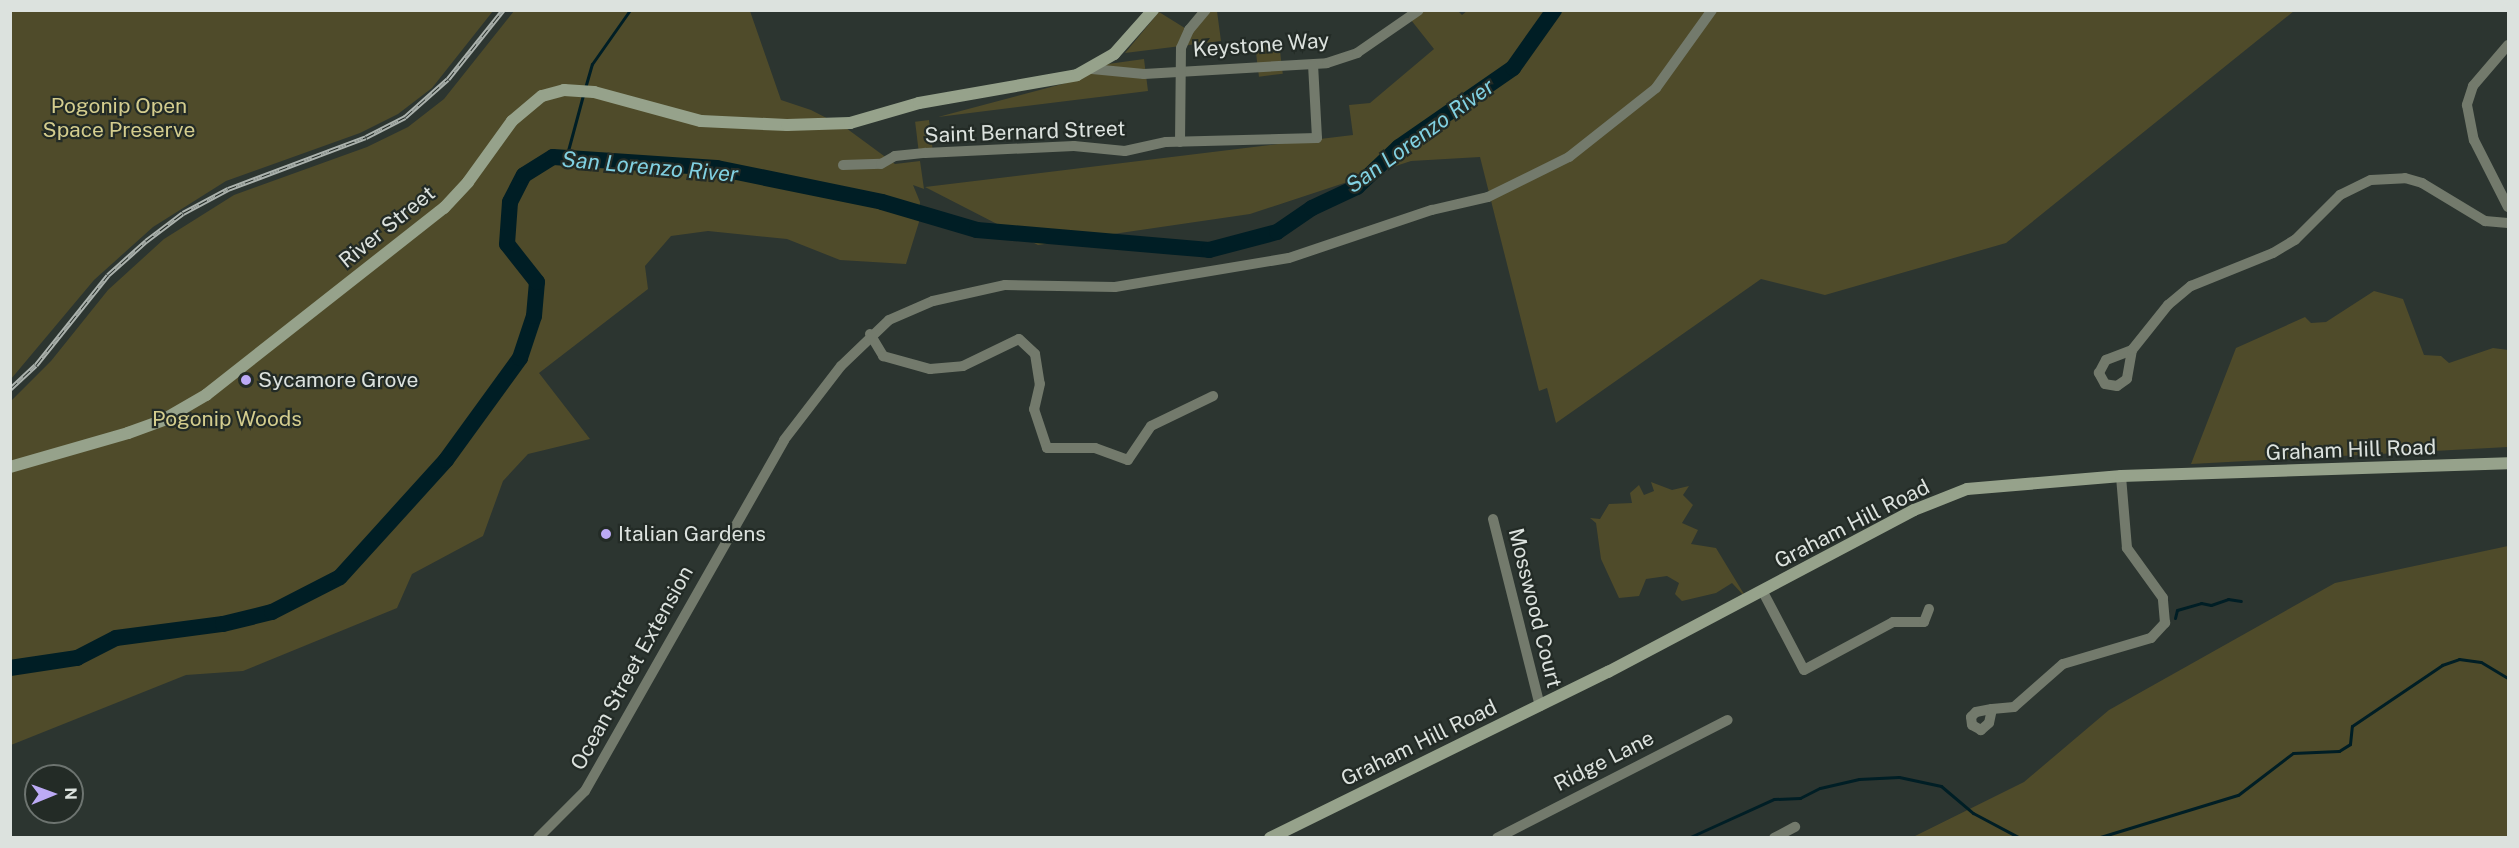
<!DOCTYPE html>
<html>
<head>
<meta charset="utf-8">
<style>
  body { margin:0 }
  #map { position:relative; width:2519px; height:848px; overflow:hidden; background:#2c3530; font-family:"Public Sans",sans-serif }
  div>[style] { position:absolute }
  [style*='--x'] { left:calc(var(--x)*1px); top:calc(var(--y)*1px); width:calc(var(--w)*1px); rotate:calc(var(--a)*1deg) }
  .green>* { inset:0; background:#4f4b2a; transform-origin:0 0 }
  .stream>* { height:3px; margin:-1.5px; padding:0 1.5px; transform-origin:1.5px; border-radius:1.5px; background:#001e25 }
  .river>* { height:16px; margin:-8px; padding:0 8px; transform-origin:8px; border-radius:8px; background:#001e25 }
  .street>* { height:10px; margin:-5px; padding:0 5px; transform-origin:5px; border-radius:5px; background:#737a6c }
  .secondary>* { height:12px; margin:-6px; padding:0 6px; transform-origin:6px; border-radius:6px; background:#96a28b }
  .rail>* { height:5px; margin-top:-2.5px; transform-origin:0; background:repeating-linear-gradient(90deg,#232b26 0 9px,#abb2ad 0 18px); box-sizing:border-box; border-block:2px solid #abb2ad }
  .dots>* { width:16px; height:16px; translate:-50% -50%; box-sizing:border-box; border:3px solid #232b26; border-radius:50% }
  span { translate:-50% -50%; white-space:nowrap; text-align:center; line-height:1.15; -webkit-text-stroke:4.5px #232b26; paint-order:stroke }
  .street-label { font-size:21px; color:#dce2de }
  .park-label { font-size:21px; color:#d4cd8e }
  .poi-label { font-size:21px; color:#dce2de }
  .left { translate:0 -50%; text-align:left }
  .water-label { font-size:22px; color:#81d1e2; font-style:italic }
  .frame { position:absolute; inset:0; border:12px solid #dce2de; pointer-events:none }
  .north { position:absolute; left:24px; top:764px; width:60px; height:60px; box-sizing:border-box; background:#232b26; border:2px solid #6d7470; border-radius:50%; rotate:89deg; font-size:16px; font-weight:700; line-height:24px; text-align:center; color:#dce2de }
  .north::after { content:''; display:block; margin:auto; width:21px; height:27px; background:#bcaaf5; clip-path:polygon(50% 0,100% 100%,50% 72%,0 100%) }
</style>
</head>
<body>
<div id="map">
  <div class="green">
    <i style="clip-path:polygon(11px 10px,493px 10px,493px 11px,432px 88px,398px 114px,360px 133px,226px 181px,153px 227px,94px 280px,11px 379px)"></i>
    <i style="clip-path:polygon(1468px 10px,2294px 11px,2006px 243px,1825px 295px,1761px 279px,1556px 423px,1547px 388px,1539px 391px,1480px 157px,1411px 161px,1250px 214px,1038px 245px,925px 187px,1353px 135px,1349px 105px,1370px 103px,1434px 49px,1411px 20px,1422px 11px,1458px 11px,1462px 15px)"></i>
    <i style="clip-path:polygon(514px 11px,750px 11px,781px 100px,811px 110px,846px 128px,895px 164px,920px 161px,924px 189px,913px 185px,920px 202px,919px 222px,906px 264px,840px 260px,787px 239px,708px 231px,671px 236px,645px 266px,648px 289px,539px 373px,590px 439px,528px 454px,503px 481px,483px 536px,412px 574px,397px 608px,243px 671px,186px 675px,11px 745px,11px 401px,51px 361px,108px 290px,164px 239px,234px 195px,367px 147px,408px 127px,444px 99px)"></i>
    <i style="clip-path:polygon(1201px 11px,1217px 11px,1221px 41px,1125px 53px,1159px 12px,1188px 30px)"></i>
    <i style="left:1279px;top:43px;width:31px;height:24px;rotate:83deg"></i>
    <i style="clip-path:polygon(1144px 59px,1148px 91px,938px 117px,1066px 83px,1108px 64px)"></i>
    <i style="left:929px;top:120px;width:31px;height:14px;rotate:83deg"></i>
    <i style="clip-path:polygon(2374px 291px,2403px 299px,2424px 355px,2441px 356px,2449px 363px,2493px 348px,2508px 350px,2508px 447px,2191px 464px,2236px 348px,2305px 317px,2311px 323px,2326px 322px)"></i>
    <i style="clip-path:polygon(1651px 482px,1672px 490px,1689px 486px,1683px 495px,1693px 505px,1682px 523px,1698px 530px,1691px 544px,1716px 548px,1747px 599px,1732px 583px,1716px 593px,1682px 601px,1675px 594px,1679px 583px,1667px 576px,1646px 579px,1639px 596px,1619px 598px,1601px 559px,1596px 523px,1590px 518px,1600px 519px,1609px 504px,1632px 503px,1630px 493px,1639px 485px,1644px 495px,1654px 491px)"></i>
    <i style="clip-path:polygon(2508px 546px,2508px 837px,1913px 837px,2024px 782px,2109px 710px,2335px 583px)"></i>
  </div>
  <div class="stream">
    <i style="--x:585;--y:88;--w:25;--a:-74"></i>
    <i style="--x:592;--y:64;--w:66;--a:-54.9"></i>
    <i style="--x:566;--y:158;--w:65;--a:-74.9"></i>
    <i style="--x:2175;--y:618;--w:8;--a:-76"></i>
    <i style="--x:2177;--y:610;--w:25;--a:-16"></i>
    <i style="--x:2201;--y:603;--w:10;--a:11"></i>
    <i style="--x:2211;--y:605;--w:18;--a:-19"></i>
    <i style="--x:2228;--y:599;--w:13;--a:9"></i>
    <i style="--x:1688;--y:838;--w:94;--a:-24.4"></i>
    <i style="--x:1774;--y:799;--w:26;--a:-2"></i>
    <i style="--x:1800;--y:798;--w:22;--a:-27"></i>
    <i style="--x:1820;--y:788;--w:40;--a:-13"></i>
    <i style="--x:1859;--y:779;--w:40;--a:-2.9"></i>
    <i style="--x:1899;--y:777;--w:43;--a:12.1"></i>
    <i style="--x:1941;--y:786;--w:42;--a:40.2"></i>
    <i style="--x:1973;--y:813;--w:53;--a:28"></i>
    <i style="--x:2097;--y:838;--w:147;--a:-17"></i>
    <i style="--x:2238;--y:795;--w:69;--a:-37.4"></i>
    <i style="--x:2293;--y:753;--w:46;--a:-2.5"></i>
    <i style="--x:2339;--y:751;--w:13;--a:-32"></i>
    <i style="--x:2350;--y:744;--w:18;--a:-84"></i>
    <i style="--x:2352;--y:726;--w:109;--a:-34.1"></i>
    <i style="--x:2442;--y:665;--w:18;--a:-19"></i>
    <i style="--x:2459;--y:659;--w:22;--a:8"></i>
    <i style="--x:2481;--y:662;--w:31;--a:31"></i>
  </div>
  <div class="river">
    <i style="--x:10;--y:668;--w:68;--a:-8.5"></i>
    <i style="--x:77;--y:658;--w:44;--a:-27.1"></i>
    <i style="--x:116;--y:638;--w:108;--a:-7.5"></i>
    <i style="--x:223;--y:624;--w:50;--a:-13.8"></i>
    <i style="--x:272;--y:612;--w:76;--a:-27.2"></i>
    <i style="--x:340;--y:577;--w:158;--a:-47.8"></i>
    <i style="--x:446;--y:460;--w:126;--a:-54"></i>
    <i style="--x:520;--y:358;--w:44;--a:-71.6"></i>
    <i style="--x:534;--y:316;--w:34;--a:-85"></i>
    <i style="--x:537;--y:282;--w:48;--a:-128.3"></i>
    <i style="--x:507;--y:244;--w:42;--a:-85.9"></i>
    <i style="--x:510;--y:202;--w:30;--a:-63"></i>
    <i style="--x:524;--y:175;--w:34;--a:-32"></i>
    <i style="--x:553;--y:157;--w:164;--a:3.8"></i>
    <i style="--x:717;--y:168;--w:168;--a:11.6"></i>
    <i style="--x:882;--y:202;--w:99;--a:16.4"></i>
    <i style="--x:977;--y:230;--w:233;--a:4.9"></i>
    <i style="--x:1209;--y:250;--w:70;--a:-14.8"></i>
    <i style="--x:1277;--y:232;--w:42;--a:-34.4"></i>
    <i style="--x:1312;--y:208;--w:50;--a:-25"></i>
    <i style="--x:1357;--y:187;--w:58;--a:-43.6"></i>
    <i style="--x:1399;--y:147;--w:139;--a:-34.7"></i>
    <i style="--x:1513;--y:68;--w:71;--a:-54.7"></i>
  </div>
  <div class="street">
    <i style="--x:2508;--y:45;--w:54;--a:130.5"></i>
    <i style="--x:2473;--y:86;--w:20;--a:108"></i>
    <i style="--x:2467;--y:105;--w:36;--a:79"></i>
    <i style="--x:2474;--y:140;--w:75;--a:63.1"></i>
    <i style="--x:1092;--y:69;--w:52;--a:5.5"></i>
    <i style="--x:1144;--y:74;--w:183;--a:-3.4"></i>
    <i style="--x:1327;--y:63;--w:32;--a:-18"></i>
    <i style="--x:1357;--y:53;--w:75;--a:-34.7"></i>
    <i style="--x:1180;--y:142;--w:94;--a:-89.4"></i>
    <i style="--x:1181;--y:48;--w:20;--a:-66"></i>
    <i style="--x:1189;--y:30;--w:26;--a:-50"></i>
    <i style="--x:843;--y:165;--w:38;--a:-2"></i>
    <i style="--x:881;--y:164;--w:16;--a:-30"></i>
    <i style="--x:895;--y:156;--w:30;--a:-6"></i>
    <i style="--x:925;--y:153;--w:149;--a:-2.7"></i>
    <i style="--x:1074;--y:146;--w:51;--a:5.6"></i>
    <i style="--x:1125;--y:151;--w:42;--a:-12.4"></i>
    <i style="--x:1166;--y:142;--w:151;--a:-1.5"></i>
    <i style="--x:1317;--y:138;--w:73;--a:-93.1"></i>
    <i style="--x:870;--y:334;--w:26;--a:59"></i>
    <i style="--x:883;--y:356;--w:49;--a:15.5"></i>
    <i style="--x:930;--y:369;--w:33;--a:-5"></i>
    <i style="--x:963;--y:366;--w:62;--a:-25.7"></i>
    <i style="--x:1019;--y:339;--w:22;--a:43"></i>
    <i style="--x:1035;--y:354;--w:30;--a:81"></i>
    <i style="--x:1040;--y:384;--w:26;--a:103"></i>
    <i style="--x:1034;--y:409;--w:41;--a:71.6"></i>
    <i style="--x:1047;--y:448;--w:48;--a:0"></i>
    <i style="--x:1095;--y:448;--w:35;--a:20"></i>
    <i style="--x:1128;--y:460;--w:41;--a:-55.9"></i>
    <i style="--x:1151;--y:426;--w:69;--a:-25.8"></i>
    <i style="--x:2132;--y:350;--w:29;--a:100"></i>
    <i style="--x:2127;--y:379;--w:12;--a:145"></i>
    <i style="--x:2117;--y:386;--w:12;--a:-171"></i>
    <i style="--x:2105;--y:384;--w:13;--a:-119"></i>
    <i style="--x:2099;--y:373;--w:15;--a:-62"></i>
    <i style="--x:2106;--y:360;--w:28;--a:-21"></i>
    <i style="--x:2132;--y:350;--w:58;--a:-51.3"></i>
    <i style="--x:2168;--y:305;--w:30;--a:-40"></i>
    <i style="--x:2191;--y:286;--w:88;--a:-21.9"></i>
    <i style="--x:2273;--y:253;--w:26;--a:-31"></i>
    <i style="--x:2295;--y:240;--w:64;--a:-45"></i>
    <i style="--x:2340;--y:195;--w:34;--a:-26"></i>
    <i style="--x:2371;--y:180;--w:34;--a:-3"></i>
    <i style="--x:2405;--y:178;--w:18;--a:16"></i>
    <i style="--x:2422;--y:183;--w:74;--a:31.1"></i>
    <i style="--x:2485;--y:221;--w:23;--a:5"></i>
    <i style="--x:1493;--y:519;--w:193;--a:75.9"></i>
    <i style="--x:1763;--y:592;--w:88;--a:62.3"></i>
    <i style="--x:1804;--y:670;--w:101;--a:-28.3"></i>
    <i style="--x:1893;--y:622;--w:31;--a:0"></i>
    <i style="--x:1924;--y:622;--w:14;--a:-69"></i>
    <i style="--x:1992;--y:709;--w:14;--a:102"></i>
    <i style="--x:1989;--y:723;--w:11;--a:139"></i>
    <i style="--x:1981;--y:730;--w:10;--a:-151"></i>
    <i style="--x:1972;--y:725;--w:8;--a:-97"></i>
    <i style="--x:1971;--y:717;--w:7;--a:-45"></i>
    <i style="--x:1976;--y:712;--w:16;--a:-11"></i>
    <i style="--x:1992;--y:709;--w:22;--a:-5"></i>
    <i style="--x:2014;--y:707;--w:65;--a:-41.3"></i>
    <i style="--x:2063;--y:664;--w:92;--a:-16.5"></i>
    <i style="--x:2151;--y:638;--w:21;--a:-47"></i>
    <i style="--x:2165;--y:623;--w:25;--a:-95"></i>
    <i style="--x:2163;--y:598;--w:62;--a:-125.8"></i>
    <i style="--x:2127;--y:548;--w:72;--a:-94.8"></i>
    <i style="--x:538;--y:838;--w:66;--a:-45"></i>
    <i style="--x:585;--y:791;--w:403;--a:-60.4"></i>
    <i style="--x:784;--y:440;--w:93;--a:-52.4"></i>
    <i style="--x:841;--y:366;--w:66;--a:-43.8"></i>
    <i style="--x:889;--y:320;--w:48;--a:-23.4"></i>
    <i style="--x:933;--y:301;--w:74;--a:-12.5"></i>
    <i style="--x:1005;--y:285;--w:110;--a:1"></i>
    <i style="--x:1115;--y:287;--w:176;--a:-9.5"></i>
    <i style="--x:1289;--y:258;--w:151;--a:-18.6"></i>
    <i style="--x:1432;--y:210;--w:57;--a:-13.1"></i>
    <i style="--x:1488;--y:197;--w:90;--a:-26.3"></i>
    <i style="--x:1569;--y:157;--w:111;--a:-38.4"></i>
    <i style="--x:1656;--y:88;--w:96;--a:-54.3"></i>
    <i style="--x:1497;--y:838;--w:259;--a:-27.1"></i>
    <i style="--x:1774;--y:838;--w:24;--a:-28"></i>
  </div>
  <div class="secondary">
    <i style="--x:10;--y:467;--w:123;--a:-16.1"></i>
    <i style="--x:128;--y:433;--w:37;--a:-20"></i>
    <i style="--x:163;--y:420;--w:50;--a:-30.2"></i>
    <i style="--x:206;--y:395;--w:303;--a:-38.2"></i>
    <i style="--x:444;--y:208;--w:35;--a:-47"></i>
    <i style="--x:468;--y:182;--w:75;--a:-54.2"></i>
    <i style="--x:512;--y:121;--w:39;--a:-40"></i>
    <i style="--x:542;--y:96;--w:23;--a:-15"></i>
    <i style="--x:564;--y:90;--w:30;--a:4"></i>
    <i style="--x:594;--y:92;--w:111;--a:15.2"></i>
    <i style="--x:701;--y:121;--w:86;--a:2.7"></i>
    <i style="--x:787;--y:125;--w:63;--a:-1.8"></i>
    <i style="--x:850;--y:123;--w:72;--a:-16.2"></i>
    <i style="--x:919;--y:103;--w:160;--a:-10"></i>
    <i style="--x:1077;--y:75;--w:43;--a:-29.6"></i>
    <i style="--x:1114;--y:54;--w:59;--a:-48.4"></i>
    <i style="--x:1270;--y:838;--w:377;--a:-26.2"></i>
    <i style="--x:1608;--y:672;--w:346;--a:-27.9"></i>
    <i style="--x:1914;--y:510;--w:57;--a:-21.6"></i>
    <i style="--x:1967;--y:489;--w:155;--a:-4.8"></i>
    <i style="--x:2121;--y:476;--w:387;--a:-1.9"></i>
  </div>
  <div class="rail">
    <i style="--x:10;--y:389;--w:35;--a:-43"></i>
    <i style="--x:36;--y:365;--w:115;--a:-51.3"></i>
    <i style="--x:108;--y:275;--w:51;--a:-41.8"></i>
    <i style="--x:146;--y:241;--w:46;--a:-37.1"></i>
    <i style="--x:183;--y:213;--w:51;--a:-28.1"></i>
    <i style="--x:228;--y:189;--w:147;--a:-20.6"></i>
    <i style="--x:366;--y:137;--w:44;--a:-27.1"></i>
    <i style="--x:405;--y:117;--w:57;--a:-41.5"></i>
    <i style="--x:448;--y:79;--w:88;--a:-51.4"></i>
  </div>
  <div class="dots">
    <i style="left:246px;top:380px;background:#bcaaf5"></i>
    <i style="left:606px;top:534px;background:#bcaaf5"></i>
  </div>
  <div class="street-label">
    <span style="left:1261px;top:45px;rotate:-4deg">Keystone Way</span>
    <span style="left:1025px;top:132px;rotate:-2deg">Saint Bernard Street</span>
    <span style="left:387px;top:227px;rotate:-39deg">River Street</span>
    <span style="left:2351px;top:450px;rotate:-2deg">Graham Hill Road</span>
    <span style="left:1852px;top:524px;rotate:-27deg">Graham Hill Road</span>
    <span style="left:1535px;top:608px;rotate:76deg">Mosswood Court</span>
    <span style="left:632px;top:668px;rotate:-61deg">Ocean Street Extension</span>
    <span style="left:1419px;top:743px;rotate:-26deg">Graham Hill Road</span>
    <span style="left:1604px;top:761px;rotate:-27deg">Ridge Lane</span>
  </div>
  <div class="park-label">
    <span style="left:119px;top:118px">Pogonip Open<br>Space Preserve</span>
    <span style="left:227px;top:419px">Pogonip Woods</span>
  </div>
  <div class="poi-label">
    <span class="left" style="left:258px;top:380px">Sycamore Grove</span>
    <span class="left" style="left:618px;top:534px">Italian Gardens</span>
  </div>
  <div class="water-label">
    <span style="left:1420px;top:136px;rotate:-36deg">San Lorenzo River</span>
    <span style="left:650px;top:167px;rotate:5deg">San Lorenzo River</span>
  </div>
  <div class="frame"></div>
  <div class="north">N</div>
</div>
</body>
</html>
